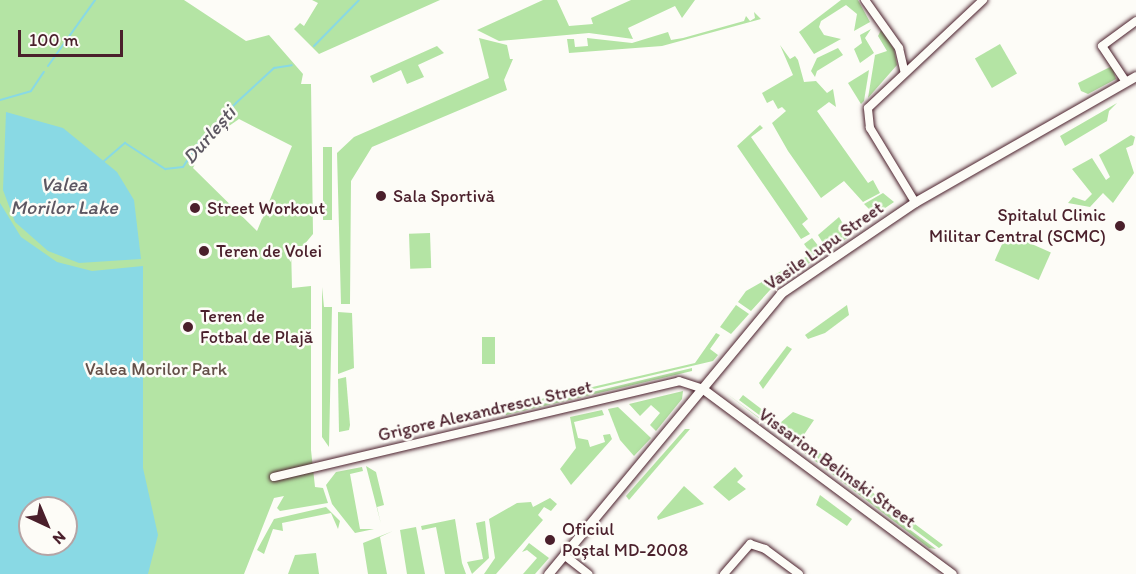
<!DOCTYPE html>
<html>
<head>
<meta charset="utf-8">
<style>
  body { margin:0 }
  #map { position:relative; width:1136px; height:574px; overflow:hidden; background:#fdfcf7; font-family:Itim,sans-serif }
  div>[style] { position:absolute }
  [style*='--x'] { left:calc(var(--x)*1px); top:calc(var(--y)*1px); width:calc(var(--w)*1px); rotate:calc(var(--a)*1deg) }
  .green>* { inset:0; background:#b4e4a4; transform-origin:0 0 }
  .water>* { inset:0; background:#89d9e4 }
  .stream>* { height:2px; margin:-1px; padding:0 1px; transform-origin:1px; border-radius:1px; background:#89d9e4 }
  .roads { filter:drop-shadow(0 0 2px #4a1f2b) drop-shadow(0 0 2px #4a1f2b) }
  .minor>* { height:8px; margin:-4px; padding:0 4px; transform-origin:4px; border-radius:4px; background:#fdfcf7 }
  .major>* { height:9px; margin:-4.5px; padding:0 4.5px; transform-origin:4.5px; border-radius:4.5px; background:#fdfcf7 }
  .dots>* { width:16px; height:16px; translate:-50% -50%; box-sizing:border-box; border:3px solid #fdfcf7; border-radius:50% }
  span { translate:-50% -50%; white-space:nowrap; text-align:center; line-height:1.15; -webkit-text-stroke:5px #fdfcf7; paint-order:stroke }
  .poi-label { font-size:18px; color:#4a1f2b }
  .left { translate:0 -50%; text-align:left }
  .right { translate:-100% -50%; text-align:right }
  .street-label { font-size:18px; color:#4a1f2b }
  .park-label { font-size:18px; color:#645049 }
  .water-label { font-size:20px; color:#5d5762; font-style:italic }
  .north { position:absolute; left:18px; top:496px; width:60px; height:60px; box-sizing:border-box; background:#fdfcf7; border:2px solid #b5a4a5; border-radius:50%; rotate:136deg; font-size:16px; font-weight:700; line-height:24px; text-align:center; color:#4a1f2b }
  .north::after { content:''; display:block; margin:auto; width:21px; height:27px; background:#4a1f2b; clip-path:polygon(50% 0,100% 100%,50% 72%,0 100%) }
  .scale { position:absolute; left:18px; top:30px; width:105px; height:27px; box-sizing:border-box; border:3px solid #4a1f2b; border-top:0; padding-left:8px; font-size:18px; line-height:21px; white-space:nowrap; color:#4a1f2b; -webkit-text-stroke:4px #fdfcf7; paint-order:stroke }
</style>
</head>
<body>
<div id="map">
  <div class="green">
    <i style="clip-path:polygon(evenodd,0 0,184px 0,246px 41px,269px 35px,303px 74px,301px 84px,311px 84px,313px 234px,303px 246px,291px 246px,292px 288px,311px 286px,311px 450px,315px 487px,323px 488px,328px 503px,280px 511px,277px 508px,284px 496px,274px 498px,244px 574px,0 574px,0 0,239px 119px,292px 146px,257px 231px,193px 168px,206px 142px,239px 119px,0 0,30px 508px,66px 508px,66px 544px,30px 544px,30px 508px)"></i>
    <i style="clip-path:polygon(312px 0,440px 0,319px 54px,294px 29px,300px 23px,304px 26px,318px 3px)"></i>
    <i style="clip-path:polygon(543px 0,557px 0,569px 26px,593px 24px,591px 18px,631px 0,695px 0,682px 18px,675px 6px,628px 28px,633px 39px,589px 33px,499px 41px,477px 30px)"></i>
    <i style="clip-path:polygon(841px 0,858px 0,870px 22px,854px 31px,857px 14px,846px 5px,821px 21px,819px 27px,824px 35px,841px 39px,814px 54px,799px 32px)"></i>
    <i style="clip-path:polygon(754px 12px,761px 19px,662px 46px,569px 53px,567px 39px,574px 39px,575px 47px,588px 46px,587px 38px,632px 43px,668px 32px,671px 40px,683px 38px,744px 21px,746px 16px,750px 21px,755px 18px)"></i>
    <i style="clip-path:polygon(871px 29px,865px 38px,874px 53px,860px 63px,854px 49px,862px 43px,860px 35px)"></i>
    <i style="clip-path:polygon(881px 30px,894px 49px,897px 65px,868px 98px,875px 55px,887px 51px,878px 36px)"></i>
    <i style="clip-path:polygon(479px 38px,507px 45px,510px 59px,513px 59px,504px 80px,507px 90px,372px 147px,351px 181px,350px 304px,341px 304px,337px 153px,354px 137px,489px 78px)"></i>
    <i style="left:1000px;top:44px;width:34px;height:29px;rotate:60deg"></i>
    <i style="clip-path:polygon(780px 45px,790px 59px,795px 56px,798px 60px,804px 82px,816px 81px,827px 93px,833px 89px,836px 107px,829px 102px,817px 111px,868px 183px,873px 180px,880px 193px,863px 202px,844px 181px,821px 198px,788px 151px,772px 123px,786px 111px,782px 107px,778px 109px,773px 100px,767px 103px,762px 93px,793px 75px)"></i>
    <i style="clip-path:polygon(437px 46px,444px 53px,418px 65px,424px 77px,407px 84px,401px 70px,373px 83px,370px 76px)"></i>
    <i style="clip-path:polygon(838px 48px,843px 55px,817px 71px,815px 77px,811px 71px,817px 58px)"></i>
    <i style="clip-path:polygon(1112px 66px,1116px 79px,1088px 94px,1081px 91px,1078px 83px)"></i>
    <i style="clip-path:polygon(869px 70px,864px 101px,861px 104px,848px 83px)"></i>
    <i style="clip-path:polygon(1117px 103px,1109px 111px,1107px 121px,1065px 146px,1060px 136px)"></i>
    <i style="clip-path:polygon(760px 125px,763px 128px,751px 137px,808px 219px,802px 224px,810px 234px,801px 239px,737px 146px)"></i>
    <i style="clip-path:polygon(1131px 135px,1135px 137px,1133px 145px,1126px 148px,1134px 173px,1113px 203px,1103px 193px,1090px 207px,1068px 203px,1073px 197px,1085px 201px,1092px 194px,1072px 169px,1092px 158px,1106px 180px,1110px 177px,1099px 155px)"></i>
    <i style="left:323px;top:147px;width:9px;height:73px"></i>
    <i style="clip-path:polygon(883px 193px,894px 202px,875px 215px,864px 204px)"></i>
    <i style="clip-path:polygon(839px 217px,850px 236px,828px 251px,818px 235px)"></i>
    <i style="left:430px;top:233px;width:35px;height:21px;rotate:88deg"></i>
    <i style="left:1007px;top:233px;width:48px;height:30px;rotate:24deg"></i>
    <i style="clip-path:polygon(812px 238px,824px 253px,770px 290px,751px 311px,738px 302px,746px 291px,811px 254px,804px 244px)"></i>
    <i style="clip-path:polygon(322px 287px,324px 307px,332px 307px,329px 447px,322px 437px)"></i>
    <i style="clip-path:polygon(736px 305px,749px 314px,731px 334px,720px 327px)"></i>
    <i style="clip-path:polygon(847px 305px,849px 315px,825px 333px,808px 339px,805px 335px)"></i>
    <i style="clip-path:polygon(338px 312px,352px 313px,354px 368px,338px 374px)"></i>
    <i style="clip-path:polygon(716px 333px,720px 335px,710px 349px,718px 355px,713px 361px,504px 410px,503px 408px,695px 363px)"></i>
    <i style="left:482px;top:337px;width:13px;height:27px"></i>
    <i style="clip-path:polygon(787px 346px,792px 349px,763px 389px,759px 383px)"></i>
    <i style="clip-path:polygon(692px 368px,692px 371px,506px 415px,505px 413px)"></i>
    <i style="clip-path:polygon(346px 377px,350px 425px,349px 430px,339px 432px,338px 379px)"></i>
    <i style="clip-path:polygon(683px 391px,682px 399px,656px 431px,650px 425px,660px 413px,651px 405px,640px 416px,629px 404px)"></i>
    <i style="clip-path:polygon(726px 393px,936px 549px,929px 548px)"></i>
    <i style="clip-path:polygon(743px 395px,780px 423px,793px 412px,814px 420px,801px 439px,943px 545px,939px 548px,739px 400px)"></i>
    <i style="clip-path:polygon(618px 407px,651px 438px,634px 456px,620px 440px,608px 409px)"></i>
    <i style="clip-path:polygon(602px 410px,604px 415px,574px 422px,578px 438px,588px 440px,590px 447px,605px 442px,603px 435px,610px 434px,612px 439px,571px 485px,560px 469px,576px 448px,570px 417px)"></i>
    <i style="clip-path:polygon(685px 429px,690px 429px,629px 500px,626px 496px)"></i>
    <i style="clip-path:polygon(366px 466px,376px 472px,384px 505px,377px 507px,381px 524px)"></i>
    <i style="clip-path:polygon(362px 467px,363px 471px,350px 474px,360px 529px,374px 529px,355px 533px,332px 504px,326px 485px,336px 472px)"></i>
    <i style="clip-path:polygon(735px 467px,743px 476px,737px 482px,746px 489px,729px 501px,713px 487px)"></i>
    <i style="clip-path:polygon(684px 486px,704px 504px,658px 520px,657px 517px)"></i>
    <i style="clip-path:polygon(820px 495px,852px 519px,847px 526px,816px 505px)"></i>
    <i style="clip-path:polygon(550px 498px,557px 504px,551px 511px,544px 507px,538px 515px,543px 520px,496px 574px,484px 574px,495px 558px,489px 519px,517px 503px,531px 502px,533px 507px)"></i>
    <i style="clip-path:polygon(326px 507px,340px 521px,338px 529px,331px 513px,282px 523px,283px 531px,273px 529px,264px 554px,257px 550px,274px 519px)"></i>
    <i style="clip-path:polygon(455px 519px,462px 563px,466px 574px,445px 574px,436px 527px,422px 530px,421px 526px)"></i>
    <i style="clip-path:polygon(485px 521px,489px 558px,472px 574px,467px 562px,483px 559px,476px 523px)"></i>
    <i style="clip-path:polygon(416px 527px,425px 574px,407px 574px,400px 530px)"></i>
    <i style="clip-path:polygon(393px 531px,380px 537px,387px 574px,368px 574px,363px 543px)"></i>
    <i style="clip-path:polygon(529px 543px,549px 558px,535px 574px,523px 574px,537px 558px,527px 550px,522px 552px)"></i>
    <i style="clip-path:polygon(316px 553px,319px 574px,288px 574px,295px 555px)"></i>
  </div>
  <div class="water">
    <i style="clip-path:polygon(6px 112px,63px 128px,117px 172px,134px 200px,141px 259px,79px 263px,48px 251px,15px 222px,3px 190px)"></i>
    <i style="clip-path:polygon(evenodd,0 203px,21px 237px,57px 262px,92px 271px,143px 266px,143px 468px,158px 535px,148px 574px,0 574px,0 203px,30px 508px,66px 508px,66px 544px,30px 544px,30px 508px)"></i>
  </div>
  <div class="stream">
    <i style="--x:314;--y:46;--w:64;--a:-45.6"></i>
    <i style="--x:48;--y:66;--w:81;--a:-54.5"></i>
    <i style="--x:0;--y:100;--w:32;--a:-16"></i>
    <i style="--x:31;--y:91;--w:23;--a:-56"></i>
    <i style="--x:104;--y:161;--w:28;--a:-41"></i>
    <i style="--x:125;--y:143;--w:48;--a:33"></i>
    <i style="--x:165;--y:169;--w:18;--a:-6"></i>
    <i style="--x:183;--y:167;--w:35;--a:-57"></i>
    <i style="--x:202;--y:138;--w:49;--a:-45.8"></i>
    <i style="--x:236;--y:103;--w:52;--a:-42.6"></i>
    <i style="--x:274;--y:68;--w:18;--a:-9"></i>
  </div>
  <div class="roads">
    <div class="minor">
      <i style="--x:865;--y:0;--w:59;--a:54.7"></i>
      <i style="--x:899;--y:48;--w:23;--a:77"></i>
      <i style="--x:1126;--y:82;--w:43;--a:-123.7"></i>
      <i style="--x:1102;--y:46;--w:42;--a:-36.3"></i>
      <i style="--x:915;--y:202;--w:87;--a:-121.3"></i>
      <i style="--x:870;--y:128;--w:20;--a:-96"></i>
      <i style="--x:868;--y:108;--w:158;--a:-43.2"></i>
      <i style="--x:274;--y:477;--w:416;--a:-13.3"></i>
      <i style="--x:679;--y:381;--w:25;--a:18"></i>
      <i style="--x:564;--y:555;--w:31;--a:38"></i>
      <i style="--x:724;--y:574;--w:40;--a:-49"></i>
      <i style="--x:750;--y:544;--w:16;--a:18"></i>
      <i style="--x:765;--y:549;--w:42;--a:36.3"></i>
    </div>
    <div class="major">
      <i style="--x:703;--y:389;--w:310;--a:36.6"></i>
      <i style="--x:548;--y:574;--w:365;--a:-50.3"></i>
      <i style="--x:781;--y:293;--w:162;--a:-34.2"></i>
      <i style="--x:915;--y:202;--w:254;--a:-29.7"></i>
    </div>
  </div>
  <div class="dots">
    <i style="left:381px;top:196px;background:#4a1f2b"></i>
    <i style="left:195px;top:208px;background:#4a1f2b"></i>
    <i style="left:1120px;top:226px;background:#4a1f2b"></i>
    <i style="left:204px;top:251px;background:#4a1f2b"></i>
    <i style="left:188px;top:327px;background:#4a1f2b"></i>
    <i style="left:550px;top:540px;background:#4a1f2b"></i>
  </div>
  <div class="poi-label">
    <span class="left" style="left:393px;top:196px">Sala Sportivă</span>
    <span class="left" style="left:207px;top:208px">Street Workout</span>
    <span class="right" style="left:1106px;top:226px">Spitalul Clinic<br>Militar Central (SCMC)</span>
    <span class="left" style="left:216px;top:251px">Teren de Volei</span>
    <span class="left" style="left:200px;top:327px">Teren de<br>Fotbal de Plajă</span>
    <span class="left" style="left:562px;top:540px">Oficiul<br>Poștal MD-2008</span>
  </div>
  <div class="street-label">
    <span style="left:824px;top:246px;rotate:-35deg">Vasile Lupu Street</span>
    <span style="left:485px;top:411px;rotate:-13deg">Grigore Alexandrescu Street</span>
    <span style="left:837px;top:468px;rotate:36deg">Vissarion Belinski Street</span>
  </div>
  <div class="park-label">
    <span style="left:156px;top:369px">Valea Morilor Park</span>
  </div>
  <div class="water-label">
    <span style="left:209px;top:135px;rotate:-49deg">Durlești</span>
    <span style="left:64px;top:196px">Valea<br>Morilor Lake</span>
  </div>
  <div class="north">N</div>
  <div class="scale">100 m</div>
</div>
</body>
</html>
